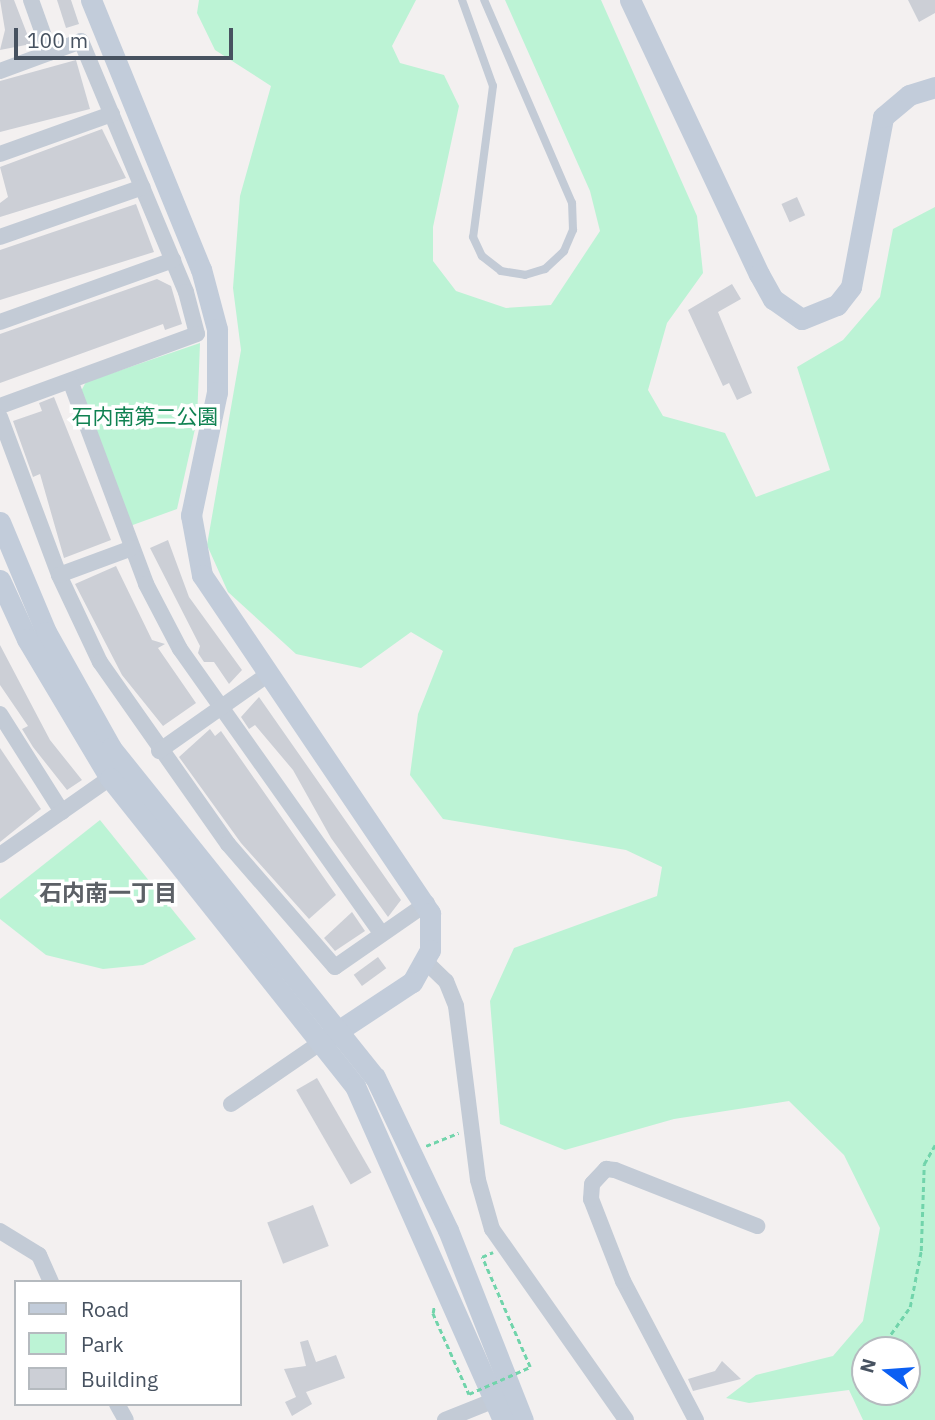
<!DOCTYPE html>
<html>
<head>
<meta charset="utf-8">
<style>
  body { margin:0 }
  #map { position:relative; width:935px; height:1420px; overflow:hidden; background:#f3f0f0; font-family:"IBM Plex Sans","Noto Sans JP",sans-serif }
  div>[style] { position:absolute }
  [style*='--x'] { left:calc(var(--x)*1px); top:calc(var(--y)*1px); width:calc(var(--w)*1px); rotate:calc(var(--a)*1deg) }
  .green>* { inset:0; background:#bcf3d5 }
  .building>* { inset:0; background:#cccfd6; transform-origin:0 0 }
  .path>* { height:2.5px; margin-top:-1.25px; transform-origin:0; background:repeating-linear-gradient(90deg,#71d4ab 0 5px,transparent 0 8.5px) }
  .lane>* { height:8px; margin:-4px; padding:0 4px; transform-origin:4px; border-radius:4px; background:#c3cbd6 }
  .street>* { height:16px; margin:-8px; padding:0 8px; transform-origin:8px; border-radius:8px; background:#c3cbd6 }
  .secondary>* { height:21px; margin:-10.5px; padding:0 10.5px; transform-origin:10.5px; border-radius:10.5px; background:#c2ccda }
  .path-bridge>* { height:2.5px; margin-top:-1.25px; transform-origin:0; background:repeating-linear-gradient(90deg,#71d4ab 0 5px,transparent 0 8.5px) }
  span { translate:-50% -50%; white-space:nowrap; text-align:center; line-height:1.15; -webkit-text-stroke:7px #fff; paint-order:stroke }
  .park-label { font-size:21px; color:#108252 }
  .neighbourhood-label { font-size:23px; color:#5c6066; font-weight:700 }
  .legend { position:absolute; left:14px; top:1280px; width:228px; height:126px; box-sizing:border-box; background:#fff; border:2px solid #b5babf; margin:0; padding:9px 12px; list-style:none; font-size:21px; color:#475260 }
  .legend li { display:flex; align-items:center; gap:14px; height:35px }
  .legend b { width:35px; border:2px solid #b5babf }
  .north { position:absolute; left:851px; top:1336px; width:70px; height:70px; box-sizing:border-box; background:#fff; border:2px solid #b5babf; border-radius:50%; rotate:286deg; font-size:19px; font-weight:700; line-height:28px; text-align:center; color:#475260 }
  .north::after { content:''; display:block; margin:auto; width:24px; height:32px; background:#0b5ff3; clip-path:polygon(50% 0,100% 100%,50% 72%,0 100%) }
  .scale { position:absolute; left:14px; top:28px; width:219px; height:32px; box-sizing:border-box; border:4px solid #475260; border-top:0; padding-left:9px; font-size:21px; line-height:24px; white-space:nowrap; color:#475260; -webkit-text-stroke:5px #fff; paint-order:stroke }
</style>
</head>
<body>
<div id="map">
  <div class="green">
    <i style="clip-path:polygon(evenodd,199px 0,416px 0,392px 46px,400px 63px,444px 75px,459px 106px,433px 227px,433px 261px,456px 291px,506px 308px,551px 305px,600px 231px,590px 191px,505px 0,601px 0,697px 216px,703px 273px,667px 323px,648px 390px,663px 416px,725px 433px,756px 497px,830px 470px,797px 367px,843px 340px,880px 297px,893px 229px,935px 207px,935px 1420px,863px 1420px,849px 1390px,749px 1403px,726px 1398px,756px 1375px,833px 1356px,863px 1321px,880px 1228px,844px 1155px,789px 1101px,674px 1119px,565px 1150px,500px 1124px,490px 1001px,514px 948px,657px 896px,662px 867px,626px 850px,443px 819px,410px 775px,418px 714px,443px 651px,411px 632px,361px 668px,296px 654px,228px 592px,207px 545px,241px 350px,233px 288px,240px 196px,271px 86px,215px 50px,197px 13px,199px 0,907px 1350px,907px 1392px,865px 1392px,865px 1350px,907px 1350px)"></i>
    <i style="clip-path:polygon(200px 343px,197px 420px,177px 509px,130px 526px,81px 391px,86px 382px)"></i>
    <i style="clip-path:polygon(100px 820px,196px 939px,143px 965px,103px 969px,46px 955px,0 919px,0 899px)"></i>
  </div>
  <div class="building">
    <i style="clip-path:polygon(0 0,14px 0,31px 44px,0 50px,5px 30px)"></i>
    <i style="clip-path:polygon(57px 0,71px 0,79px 24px,66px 28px)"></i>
    <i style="clip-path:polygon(908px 0,935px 0,935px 13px,919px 22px)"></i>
    <i style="clip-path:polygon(76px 60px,90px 109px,0 132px,0 81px)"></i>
    <i style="clip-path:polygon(102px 129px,126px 178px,0 217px,0 203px,8px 197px,0 167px)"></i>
    <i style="left:797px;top:197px;width:20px;height:17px;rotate:66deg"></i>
    <i style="clip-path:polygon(136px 204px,154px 252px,0 300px,0 250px)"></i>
    <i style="clip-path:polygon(157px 279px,171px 286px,182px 324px,165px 330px,163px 324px,0 383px,0 334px)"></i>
    <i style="clip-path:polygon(732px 284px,741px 299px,718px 312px,752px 393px,737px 400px,729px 383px,723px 386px,688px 310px)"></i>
    <i style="clip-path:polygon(54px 397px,111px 540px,64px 558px,40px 474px,33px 477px,13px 421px,42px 411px,39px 403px)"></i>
    <i style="clip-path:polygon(168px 540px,189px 597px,242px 670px,229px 684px,214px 662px,204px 662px,198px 653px,200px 646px,150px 548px)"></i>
    <i style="clip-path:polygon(116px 566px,152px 640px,165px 644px,158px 648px,196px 703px,163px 726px,122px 675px,75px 584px)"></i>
    <i style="clip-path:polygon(0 645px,50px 740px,82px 780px,67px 790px,33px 747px,22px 729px,28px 726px,0 685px)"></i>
    <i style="clip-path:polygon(259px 697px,401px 900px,388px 917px,331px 838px,293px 770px,255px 725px,249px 729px,241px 717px)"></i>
    <i style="clip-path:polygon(210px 729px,215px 736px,221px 731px,336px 895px,309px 919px,241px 843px,179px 757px)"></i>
    <i style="clip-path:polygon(0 748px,41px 809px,0 842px)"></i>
    <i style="clip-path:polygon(352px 912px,365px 931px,335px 951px,324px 938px)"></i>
    <i style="left:378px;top:957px;width:14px;height:30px;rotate:54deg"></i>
    <i style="left:317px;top:1078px;width:109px;height:24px;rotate:60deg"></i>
    <i style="left:313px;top:1205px;width:44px;height:49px;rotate:69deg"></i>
    <i style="clip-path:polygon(308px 1340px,316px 1362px,336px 1355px,345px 1378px,306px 1392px,312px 1404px,292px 1416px,285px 1402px,296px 1397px,284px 1369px,306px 1366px,300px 1342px)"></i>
    <i style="clip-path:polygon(722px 1361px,741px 1379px,693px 1391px,688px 1379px,715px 1371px)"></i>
  </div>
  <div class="path">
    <i style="--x:426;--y:1146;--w:35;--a:-22"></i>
    <i style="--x:433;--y:1313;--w:6;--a:-81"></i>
    <i style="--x:886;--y:1341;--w:42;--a:-54.8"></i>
    <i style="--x:910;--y:1307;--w:57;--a:-78.9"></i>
    <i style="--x:921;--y:1251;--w:87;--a:-88"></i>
    <i style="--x:924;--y:1164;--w:22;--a:-60"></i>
  </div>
  <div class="lane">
    <i style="--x:462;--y:0;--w:91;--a:70.2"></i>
    <i style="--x:493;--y:86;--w:152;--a:97.5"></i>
    <i style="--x:473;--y:237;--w:21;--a:65"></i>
    <i style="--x:482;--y:256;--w:24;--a:38"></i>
    <i style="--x:501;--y:271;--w:24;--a:9"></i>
    <i style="--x:525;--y:275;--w:21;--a:-17"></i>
    <i style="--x:545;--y:269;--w:26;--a:-43"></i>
    <i style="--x:564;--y:251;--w:23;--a:-67"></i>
    <i style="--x:573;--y:230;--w:27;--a:-92"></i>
    <i style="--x:572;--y:203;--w:221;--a:-113.4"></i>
  </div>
  <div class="street">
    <i style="--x:31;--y:0;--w:56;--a:70.3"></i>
    <i style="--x:0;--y:71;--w:86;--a:-20.3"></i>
    <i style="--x:81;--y:41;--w:272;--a:67.3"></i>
    <i style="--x:186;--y:292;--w:43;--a:75.3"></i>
    <i style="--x:197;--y:334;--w:210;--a:159.9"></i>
    <i style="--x:0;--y:154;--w:119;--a:-19.7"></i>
    <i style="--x:0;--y:237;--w:151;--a:-19.3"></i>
    <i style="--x:0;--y:322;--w:184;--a:-19.7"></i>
    <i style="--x:71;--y:383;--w:215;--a:69.5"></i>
    <i style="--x:146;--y:584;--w:73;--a:62.4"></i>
    <i style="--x:180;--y:649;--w:348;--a:54.7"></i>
    <i style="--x:0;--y:417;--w:169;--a:69.5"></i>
    <i style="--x:59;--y:575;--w:96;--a:64.8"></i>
    <i style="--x:100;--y:662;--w:223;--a:54.9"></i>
    <i style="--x:228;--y:844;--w:163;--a:49"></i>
    <i style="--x:335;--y:967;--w:112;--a:-34.8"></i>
    <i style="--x:59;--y:575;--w:78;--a:-20.3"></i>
    <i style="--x:0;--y:714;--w:116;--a:57.7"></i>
    <i style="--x:159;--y:751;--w:132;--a:-35.1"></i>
    <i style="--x:0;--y:855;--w:134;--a:-35"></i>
    <i style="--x:426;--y:962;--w:28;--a:44"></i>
    <i style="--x:446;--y:981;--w:27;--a:68"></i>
    <i style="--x:456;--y:1006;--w:175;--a:82.8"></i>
    <i style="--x:478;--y:1180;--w:51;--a:74.1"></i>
    <i style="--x:492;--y:1229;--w:233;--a:54.9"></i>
    <i style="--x:231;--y:1104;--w:112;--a:-34.4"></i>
    <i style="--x:0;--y:1231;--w:46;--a:31.6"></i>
    <i style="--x:39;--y:1255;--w:30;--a:66"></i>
    <i style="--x:117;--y:1404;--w:18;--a:61"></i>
    <i style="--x:445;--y:1420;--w:54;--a:-21.8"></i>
    <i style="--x:696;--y:1420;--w:157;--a:-117.7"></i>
    <i style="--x:623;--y:1281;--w:88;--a:-111.3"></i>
    <i style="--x:591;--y:1199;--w:15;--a:-86"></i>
    <i style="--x:592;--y:1184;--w:21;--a:-47"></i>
    <i style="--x:606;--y:1169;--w:9;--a:6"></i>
    <i style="--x:615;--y:1170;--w:153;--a:21.5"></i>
  </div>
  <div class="secondary">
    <i style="--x:91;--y:0;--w:291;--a:67.8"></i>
    <i style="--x:201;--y:269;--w:62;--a:75.1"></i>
    <i style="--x:217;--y:329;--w:63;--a:90"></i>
    <i style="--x:217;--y:392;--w:126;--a:101.9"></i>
    <i style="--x:191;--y:515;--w:61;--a:79.6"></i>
    <i style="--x:202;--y:575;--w:408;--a:56"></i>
    <i style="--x:430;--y:913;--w:37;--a:90"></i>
    <i style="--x:430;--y:950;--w:37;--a:119"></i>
    <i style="--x:412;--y:982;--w:107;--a:146.5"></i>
    <i style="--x:630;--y:0;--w:303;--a:64.8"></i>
    <i style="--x:759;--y:274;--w:29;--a:61"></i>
    <i style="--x:773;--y:299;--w:35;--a:35"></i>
    <i style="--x:802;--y:319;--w:38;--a:-22"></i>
    <i style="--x:837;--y:305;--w:23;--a:-52"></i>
    <i style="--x:851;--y:287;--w:173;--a:-79.3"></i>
    <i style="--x:883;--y:117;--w:34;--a:-40"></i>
    <i style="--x:909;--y:95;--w:27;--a:-17"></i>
    <i style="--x:0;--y:522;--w:119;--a:67.3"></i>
    <i style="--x:46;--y:632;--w:133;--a:60.7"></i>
    <i style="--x:111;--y:748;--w:422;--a:51.3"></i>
    <i style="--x:375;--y:1077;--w:170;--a:64.5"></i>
    <i style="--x:448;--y:1230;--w:204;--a:68.5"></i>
    <i style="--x:0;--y:580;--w:65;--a:65.4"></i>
    <i style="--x:27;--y:639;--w:162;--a:59.2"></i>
    <i style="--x:110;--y:778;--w:394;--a:51.5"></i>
    <i style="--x:355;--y:1086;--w:365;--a:66.1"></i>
  </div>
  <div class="path-bridge">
    <i style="--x:433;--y:1313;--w:89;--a:66"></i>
    <i style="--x:469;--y:1394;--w:67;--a:-23.9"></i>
    <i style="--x:530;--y:1367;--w:120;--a:-113.6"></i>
    <i style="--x:482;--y:1257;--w:12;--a:-24"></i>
  </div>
  <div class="park-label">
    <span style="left:145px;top:416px">石内南第二公園</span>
  </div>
  <div class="neighbourhood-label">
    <span style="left:108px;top:892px">石内南一丁目</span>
  </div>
  <ul class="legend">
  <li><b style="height:9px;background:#c2ccda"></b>Road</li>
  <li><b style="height:19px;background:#bcf3d5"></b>Park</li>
  <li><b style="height:19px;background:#cccfd6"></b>Building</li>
  </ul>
  <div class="north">N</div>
  <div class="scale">100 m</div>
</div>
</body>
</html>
